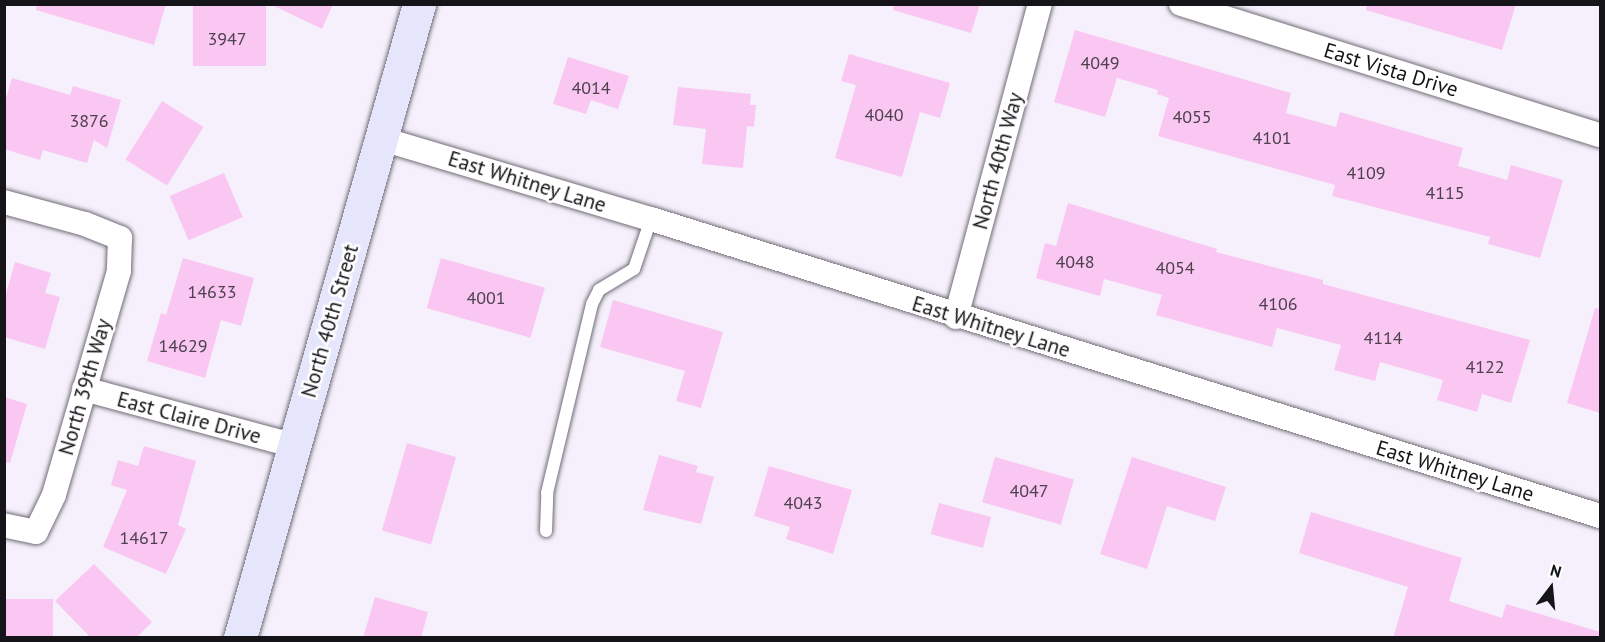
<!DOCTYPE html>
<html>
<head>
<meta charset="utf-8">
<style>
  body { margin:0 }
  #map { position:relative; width:1605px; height:642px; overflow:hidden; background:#f5f0fb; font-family:"PT Sans",sans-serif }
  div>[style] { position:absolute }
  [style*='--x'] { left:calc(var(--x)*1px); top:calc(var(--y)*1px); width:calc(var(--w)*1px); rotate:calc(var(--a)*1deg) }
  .building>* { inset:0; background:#f9c7f2; transform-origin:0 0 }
  .roads { filter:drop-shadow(0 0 2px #716d77) drop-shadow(0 0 2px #716d77) }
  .lane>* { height:12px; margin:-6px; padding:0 6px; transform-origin:6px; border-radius:6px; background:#fff }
  .street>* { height:24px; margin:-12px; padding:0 12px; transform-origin:12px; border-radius:12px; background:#fff }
  .secondary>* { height:33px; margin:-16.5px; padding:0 16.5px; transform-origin:16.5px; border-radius:16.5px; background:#e5e6fb }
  span { translate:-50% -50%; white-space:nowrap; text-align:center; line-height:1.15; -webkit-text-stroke:5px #fff; paint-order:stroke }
  .number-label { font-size:18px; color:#4e414e }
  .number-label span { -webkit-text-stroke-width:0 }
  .street-label { font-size:21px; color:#151418 }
  .frame { position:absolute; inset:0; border:6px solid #151418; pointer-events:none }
  .north { position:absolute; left:1521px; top:558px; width:60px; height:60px; -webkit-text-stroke:4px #fff; paint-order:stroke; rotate:16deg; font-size:16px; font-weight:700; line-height:24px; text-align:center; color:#151418 }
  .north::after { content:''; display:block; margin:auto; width:21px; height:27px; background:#151418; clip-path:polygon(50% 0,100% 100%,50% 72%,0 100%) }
</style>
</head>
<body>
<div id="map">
  <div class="building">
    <i style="clip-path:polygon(37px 4px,166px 4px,154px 45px,36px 10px)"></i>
    <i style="left:193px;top:4px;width:73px;height:62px"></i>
    <i style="clip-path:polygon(270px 4px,333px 4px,322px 29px)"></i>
    <i style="clip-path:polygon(894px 4px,980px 4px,971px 33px,893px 10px)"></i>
    <i style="clip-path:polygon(1367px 4px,1516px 4px,1502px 50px,1366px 10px)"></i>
    <i style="clip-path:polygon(1075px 30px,1291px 93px,1286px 113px,1336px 127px,1340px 112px,1463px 148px,1458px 166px,1507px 180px,1511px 165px,1563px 180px,1540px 258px,1488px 244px,1490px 237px,1332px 196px,1335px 185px,1158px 136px,1169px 98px,1157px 94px,1158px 90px,1117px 78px,1105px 117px,1054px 102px)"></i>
    <i style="clip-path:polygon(849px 54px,950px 83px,940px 118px,920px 112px,902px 177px,835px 158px,856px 85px,841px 81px)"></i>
    <i style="clip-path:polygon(568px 57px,629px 76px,618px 109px,591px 100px,586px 114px,553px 104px)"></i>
    <i style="clip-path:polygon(12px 78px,70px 95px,73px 86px,121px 100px,107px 148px,94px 140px,87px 163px,43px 150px,40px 160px,4px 149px,4px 105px)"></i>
    <i style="clip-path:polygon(678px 87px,751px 94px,750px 105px,756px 105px,754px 127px,747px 126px,743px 168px,702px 164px,706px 129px,673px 125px)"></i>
    <i style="left:162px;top:101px;width:49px;height:69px;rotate:32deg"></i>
    <i style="left:224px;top:173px;width:48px;height:59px;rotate:67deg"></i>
    <i style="clip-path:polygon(1068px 203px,1217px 249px,1216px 252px,1323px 280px,1323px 284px,1530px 340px,1511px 403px,1482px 394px,1477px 412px,1437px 400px,1443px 380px,1380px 362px,1375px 381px,1334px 370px,1341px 345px,1277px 328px,1272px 347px,1156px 315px,1162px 295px,1104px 279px,1100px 296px,1036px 278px,1045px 243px,1056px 246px)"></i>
    <i style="clip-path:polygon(183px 258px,254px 278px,241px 326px,221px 320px,205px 378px,147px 361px,161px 313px,166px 315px)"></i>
    <i style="left:441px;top:258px;width:108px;height:52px;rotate:16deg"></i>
    <i style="clip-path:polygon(15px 262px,51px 273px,45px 293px,60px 297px,45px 349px,4px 337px,4px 300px)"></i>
    <i style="clip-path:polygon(613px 300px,723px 332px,701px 408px,676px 401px,685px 371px,600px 347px)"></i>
    <i style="clip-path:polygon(1595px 308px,1600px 309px,1600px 413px,1567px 403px)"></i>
    <i style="clip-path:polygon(4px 397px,27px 404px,10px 463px,4px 462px)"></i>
    <i style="left:407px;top:443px;width:51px;height:91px;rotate:16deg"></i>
    <i style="clip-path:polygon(144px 446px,196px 461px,178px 525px,186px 529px,166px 574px,103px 547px,127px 490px,111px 485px,118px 460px,138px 466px)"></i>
    <i style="clip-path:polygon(659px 455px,698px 466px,696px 472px,714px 477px,701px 524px,643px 510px)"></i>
    <i style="left:995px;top:457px;width:82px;height:47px;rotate:16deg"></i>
    <i style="clip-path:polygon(1132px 457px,1226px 487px,1215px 521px,1167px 506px,1147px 569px,1100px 554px)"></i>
    <i style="clip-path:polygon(769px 466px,852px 490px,833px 554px,786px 539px,790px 527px,754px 516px)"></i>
    <i style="left:939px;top:503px;width:54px;height:32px;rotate:15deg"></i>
    <i style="clip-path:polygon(1311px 512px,1462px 558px,1449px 601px,1502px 618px,1506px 604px,1600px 632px,1599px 638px,1393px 638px,1408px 587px,1299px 553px)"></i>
    <i style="clip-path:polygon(94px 564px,152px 622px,136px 638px,91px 638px,55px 601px)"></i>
    <i style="clip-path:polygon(375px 597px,428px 612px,421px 638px,363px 638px)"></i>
    <i style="left:53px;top:599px;width:39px;height:49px;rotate:90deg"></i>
  </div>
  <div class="roads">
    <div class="lane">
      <i style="--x:546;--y:531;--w:38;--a:-88"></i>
      <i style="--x:547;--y:493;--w:194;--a:-76.6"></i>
      <i style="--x:592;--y:304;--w:16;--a:-63"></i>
      <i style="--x:599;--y:290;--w:41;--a:-31"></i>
      <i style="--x:634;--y:269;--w:53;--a:-71.2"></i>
    </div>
    <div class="street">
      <i style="--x:1181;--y:4;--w:439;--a:17.4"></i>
      <i style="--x:382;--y:139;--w:281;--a:16.6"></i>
      <i style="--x:651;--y:219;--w:994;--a:17.38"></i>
      <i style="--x:4;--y:202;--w:84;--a:15.2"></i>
      <i style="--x:85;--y:224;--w:38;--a:22"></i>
      <i style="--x:120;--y:238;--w:33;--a:92"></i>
      <i style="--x:119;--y:271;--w:233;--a:106.2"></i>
      <i style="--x:54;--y:495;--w:41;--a:115.9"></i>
      <i style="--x:36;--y:532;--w:33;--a:-168"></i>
      <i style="--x:956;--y:317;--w:324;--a:-75"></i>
      <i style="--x:84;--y:389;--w:219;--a:15.1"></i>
    </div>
    <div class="secondary">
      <i style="--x:240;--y:638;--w:659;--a:-74.23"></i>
    </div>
  </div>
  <div class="number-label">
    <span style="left:227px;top:39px">3947</span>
    <span style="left:1100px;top:63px">4049</span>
    <span style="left:591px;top:88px">4014</span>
    <span style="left:884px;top:115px">4040</span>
    <span style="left:1192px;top:117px">4055</span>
    <span style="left:89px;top:121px">3876</span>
    <span style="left:1272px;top:138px">4101</span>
    <span style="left:1366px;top:173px">4109</span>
    <span style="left:1445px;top:193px">4115</span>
    <span style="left:1075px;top:262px">4048</span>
    <span style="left:1175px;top:268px">4054</span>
    <span style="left:212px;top:292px">14633</span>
    <span style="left:486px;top:298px">4001</span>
    <span style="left:1278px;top:304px">4106</span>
    <span style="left:1383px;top:338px">4114</span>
    <span style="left:183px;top:346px">14629</span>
    <span style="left:1485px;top:367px">4122</span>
    <span style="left:1029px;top:491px">4047</span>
    <span style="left:803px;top:503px">4043</span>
    <span style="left:144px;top:538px">14617</span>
  </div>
  <div class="street-label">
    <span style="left:1391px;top:70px;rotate:17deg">East Vista Drive</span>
    <span style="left:998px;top:161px;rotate:-75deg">North 40th Way</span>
    <span style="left:527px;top:182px;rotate:17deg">East Whitney Lane</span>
    <span style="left:330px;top:321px;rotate:-74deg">North 40th Street</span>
    <span style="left:991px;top:327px;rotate:17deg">East Whitney Lane</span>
    <span style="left:85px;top:387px;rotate:-74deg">North 39th Way</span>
    <span style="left:189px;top:418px;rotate:15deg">East Claire Drive</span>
    <span style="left:1455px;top:471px;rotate:17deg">East Whitney Lane</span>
  </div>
  <div class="frame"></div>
  <div class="north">N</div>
</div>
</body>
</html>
